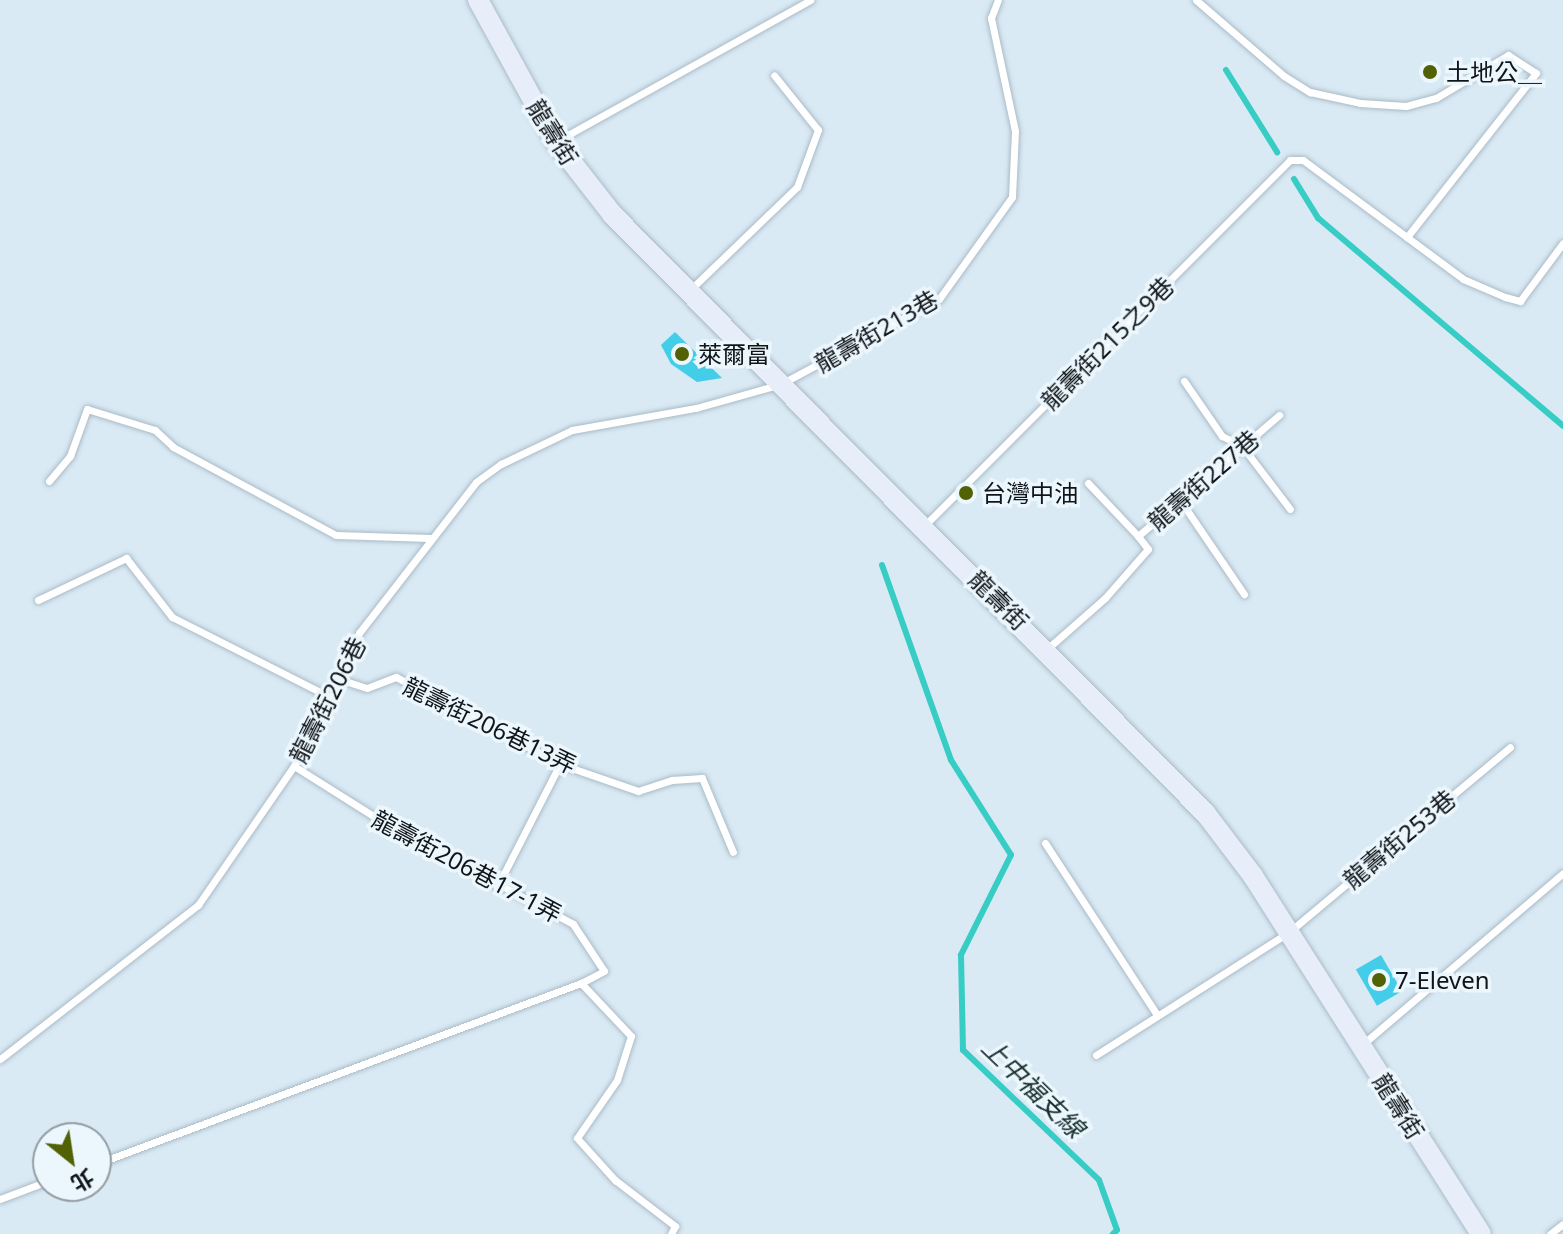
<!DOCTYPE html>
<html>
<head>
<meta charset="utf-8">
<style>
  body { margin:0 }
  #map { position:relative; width:1563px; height:1234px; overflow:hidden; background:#d9eaf5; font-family:"Noto Sans","Noto Sans TC",sans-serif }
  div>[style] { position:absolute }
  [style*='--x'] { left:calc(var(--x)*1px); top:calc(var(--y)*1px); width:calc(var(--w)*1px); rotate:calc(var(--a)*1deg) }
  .stream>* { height:6px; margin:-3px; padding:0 3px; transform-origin:3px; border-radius:3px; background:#37ccc4 }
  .building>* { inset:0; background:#43cde8; transform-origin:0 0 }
  .roads { filter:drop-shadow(0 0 2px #abbbc6) drop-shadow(0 0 2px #abbbc6) }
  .lane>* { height:7px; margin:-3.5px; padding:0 3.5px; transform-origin:3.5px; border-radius:3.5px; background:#fff }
  .secondary>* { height:20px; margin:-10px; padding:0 10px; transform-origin:10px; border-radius:10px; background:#e7eefa }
  .dots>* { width:22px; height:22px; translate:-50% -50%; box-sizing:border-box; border:4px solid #ecf6fd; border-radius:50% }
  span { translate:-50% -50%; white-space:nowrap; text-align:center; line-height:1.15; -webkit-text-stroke:7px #ecf6fd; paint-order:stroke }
  .poi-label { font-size:24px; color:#0f1519 }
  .left { translate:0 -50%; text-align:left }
  .street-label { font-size:24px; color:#0f1519 }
  .water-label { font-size:26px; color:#18302f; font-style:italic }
  .north { position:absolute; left:32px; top:1122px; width:80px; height:80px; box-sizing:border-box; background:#ecf6fd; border:2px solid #949ca2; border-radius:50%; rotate:150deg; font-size:22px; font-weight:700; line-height:32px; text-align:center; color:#0f1519 }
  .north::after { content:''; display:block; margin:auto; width:28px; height:36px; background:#526104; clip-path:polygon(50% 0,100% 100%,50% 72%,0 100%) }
</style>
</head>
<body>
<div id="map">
  <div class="stream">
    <i style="--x:1226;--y:70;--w:97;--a:58.1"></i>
    <i style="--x:1294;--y:179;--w:46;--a:58.4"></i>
    <i style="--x:1318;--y:218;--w:321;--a:40.3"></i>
    <i style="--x:882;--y:565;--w:207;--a:70.5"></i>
    <i style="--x:951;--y:760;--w:112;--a:57.7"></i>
    <i style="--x:1011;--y:855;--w:112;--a:116.6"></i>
    <i style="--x:961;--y:955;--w:95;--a:88.8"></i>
    <i style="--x:963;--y:1050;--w:188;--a:43.7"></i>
    <i style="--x:1099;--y:1180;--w:53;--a:70.2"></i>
    <i style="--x:1117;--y:1230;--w:6;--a:135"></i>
  </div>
  <div class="building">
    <i style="clip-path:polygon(675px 332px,722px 378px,697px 382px,671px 364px,661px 345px)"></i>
    <i style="left:1381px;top:955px;width:42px;height:29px;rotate:60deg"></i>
  </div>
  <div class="roads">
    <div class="lane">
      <i style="--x:1196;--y:0;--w:116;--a:40.8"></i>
      <i style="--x:1284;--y:76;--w:31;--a:32"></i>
      <i style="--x:1310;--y:92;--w:51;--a:12.4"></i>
      <i style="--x:1360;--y:103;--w:46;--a:3.7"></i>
      <i style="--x:1406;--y:106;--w:31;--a:-15"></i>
      <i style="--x:1436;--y:98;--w:84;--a:-30.8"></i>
      <i style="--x:1508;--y:55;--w:33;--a:33"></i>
      <i style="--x:1536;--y:73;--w:209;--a:128.2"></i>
      <i style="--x:557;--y:141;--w:290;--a:-29.1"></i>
      <i style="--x:691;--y:289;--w:147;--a:-43.9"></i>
      <i style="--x:797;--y:187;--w:61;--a:-69.8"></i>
      <i style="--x:818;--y:130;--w:70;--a:-128.7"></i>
      <i style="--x:1184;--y:381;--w:67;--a:55.4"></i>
      <i style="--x:1222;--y:436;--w:22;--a:27"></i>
      <i style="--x:1242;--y:446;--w:79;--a:52.7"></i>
      <i style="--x:49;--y:481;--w:33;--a:-50"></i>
      <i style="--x:70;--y:456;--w:50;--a:-70.1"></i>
      <i style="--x:87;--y:409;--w:71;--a:17.2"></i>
      <i style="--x:155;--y:430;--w:25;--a:43"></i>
      <i style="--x:173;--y:447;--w:185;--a:28.4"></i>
      <i style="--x:336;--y:535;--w:94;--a:1.8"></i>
      <i style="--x:1088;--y:483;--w:73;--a:46.7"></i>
      <i style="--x:1180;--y:500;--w:114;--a:55.8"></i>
      <i style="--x:925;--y:525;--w:516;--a:-45"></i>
      <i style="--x:1290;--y:160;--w:13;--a:0"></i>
      <i style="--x:1303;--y:160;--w:199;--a:36.6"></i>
      <i style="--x:1463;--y:279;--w:46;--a:23.2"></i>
      <i style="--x:1505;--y:297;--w:16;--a:15"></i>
      <i style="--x:1520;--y:301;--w:72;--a:-53.4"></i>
      <i style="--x:38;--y:600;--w:98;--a:-25.5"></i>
      <i style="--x:126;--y:558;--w:75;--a:52.1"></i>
      <i style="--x:172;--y:617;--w:179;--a:26.9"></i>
      <i style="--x:1047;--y:649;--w:77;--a:-41.3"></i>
      <i style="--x:1105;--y:598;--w:65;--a:-48.7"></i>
      <i style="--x:1148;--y:549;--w:16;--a:-128"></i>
      <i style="--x:1138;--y:536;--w:186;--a:-40.6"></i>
      <i style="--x:339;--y:679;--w:29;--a:18"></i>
      <i style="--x:367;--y:688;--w:31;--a:-21"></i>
      <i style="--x:396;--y:677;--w:186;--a:27.9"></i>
      <i style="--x:560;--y:764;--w:83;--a:19.1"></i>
      <i style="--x:638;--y:791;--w:36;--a:-18"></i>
      <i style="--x:672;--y:780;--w:30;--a:-4"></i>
      <i style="--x:702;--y:778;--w:80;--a:67.3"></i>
      <i style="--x:294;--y:766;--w:109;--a:32.2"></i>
      <i style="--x:386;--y:824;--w:212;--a:28.1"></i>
      <i style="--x:573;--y:924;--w:56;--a:56.6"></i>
      <i style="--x:604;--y:971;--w:26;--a:152"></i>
      <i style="--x:581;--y:983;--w:73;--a:46.7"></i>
      <i style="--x:631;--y:1036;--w:46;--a:107.7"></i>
      <i style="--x:617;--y:1080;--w:70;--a:124.6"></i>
      <i style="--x:577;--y:1138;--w:57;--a:47.9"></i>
      <i style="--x:615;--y:1180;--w:76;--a:37.5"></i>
      <i style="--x:675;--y:1226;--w:9;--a:117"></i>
      <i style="--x:1045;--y:843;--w:205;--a:56.9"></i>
      <i style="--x:497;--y:887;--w:138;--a:-62.9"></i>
      <i style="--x:1363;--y:1044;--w:263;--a:-40.5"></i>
      <i style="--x:1096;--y:1055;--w:229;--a:-32.5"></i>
      <i style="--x:1289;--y:932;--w:288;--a:-39.9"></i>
      <i style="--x:0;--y:1059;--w:251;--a:-37.9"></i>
      <i style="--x:198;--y:905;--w:169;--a:-55.4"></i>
      <i style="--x:294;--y:766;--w:85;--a:-61"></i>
      <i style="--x:335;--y:692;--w:64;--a:-67.9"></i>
      <i style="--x:359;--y:633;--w:191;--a:-52.2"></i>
      <i style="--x:476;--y:482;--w:31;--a:-36"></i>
      <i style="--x:501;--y:464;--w:79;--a:-25.6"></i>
      <i style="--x:572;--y:430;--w:126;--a:-10.1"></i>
      <i style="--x:696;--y:408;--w:88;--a:-15.8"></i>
      <i style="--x:781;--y:384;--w:179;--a:-28.3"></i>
      <i style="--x:939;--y:299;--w:125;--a:-54.4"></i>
      <i style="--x:1012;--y:197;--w:66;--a:-87.4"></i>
      <i style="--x:1015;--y:131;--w:116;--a:-102"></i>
      <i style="--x:991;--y:18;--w:19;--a:-69"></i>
      <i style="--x:96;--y:1164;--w:518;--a:-20.47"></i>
      <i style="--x:0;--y:1199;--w:51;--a:-20.6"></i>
      <i style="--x:1550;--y:1234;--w:16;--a:-38"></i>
    </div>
    <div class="secondary">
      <i style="--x:478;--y:0;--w:162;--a:61.2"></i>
      <i style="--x:556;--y:142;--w:91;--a:52.1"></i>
      <i style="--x:612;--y:214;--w:844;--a:45.29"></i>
      <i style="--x:1206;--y:814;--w:78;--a:52.8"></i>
      <i style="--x:1253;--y:876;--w:424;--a:57.5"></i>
    </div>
  </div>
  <div class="dots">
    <i style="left:1430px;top:72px;background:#526104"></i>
    <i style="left:682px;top:354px;background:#526104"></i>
    <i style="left:966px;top:493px;background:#526104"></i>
    <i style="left:1379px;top:980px;background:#526104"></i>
  </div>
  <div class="poi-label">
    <span class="left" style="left:1446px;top:72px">土地公＿</span>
    <span class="left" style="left:698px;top:354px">萊爾富</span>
    <span class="left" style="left:982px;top:493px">台灣中油</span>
    <span class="left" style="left:1395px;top:980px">7-Eleven</span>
  </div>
  <div class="street-label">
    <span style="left:553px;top:132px;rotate:58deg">龍壽街</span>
    <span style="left:876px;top:331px;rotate:-30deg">龍壽街213巷</span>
    <span style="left:1107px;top:343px;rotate:-45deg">龍壽街215之9巷</span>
    <span style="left:1203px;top:480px;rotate:-41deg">龍壽街227巷</span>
    <span style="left:999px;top:600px;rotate:45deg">龍壽街</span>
    <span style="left:327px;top:700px;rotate:-63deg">龍壽街206巷</span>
    <span style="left:490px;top:725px;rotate:26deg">龍壽街206巷13弄</span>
    <span style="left:1399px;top:839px;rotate:-40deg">龍壽街253巷</span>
    <span style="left:467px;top:866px;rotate:28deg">龍壽街206巷17-1弄</span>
    <span style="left:1399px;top:1106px;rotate:58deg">龍壽街</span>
  </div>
  <div class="water-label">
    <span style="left:1033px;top:1088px;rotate:44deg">上中福支線</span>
  </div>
  <div class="north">北</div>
</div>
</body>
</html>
